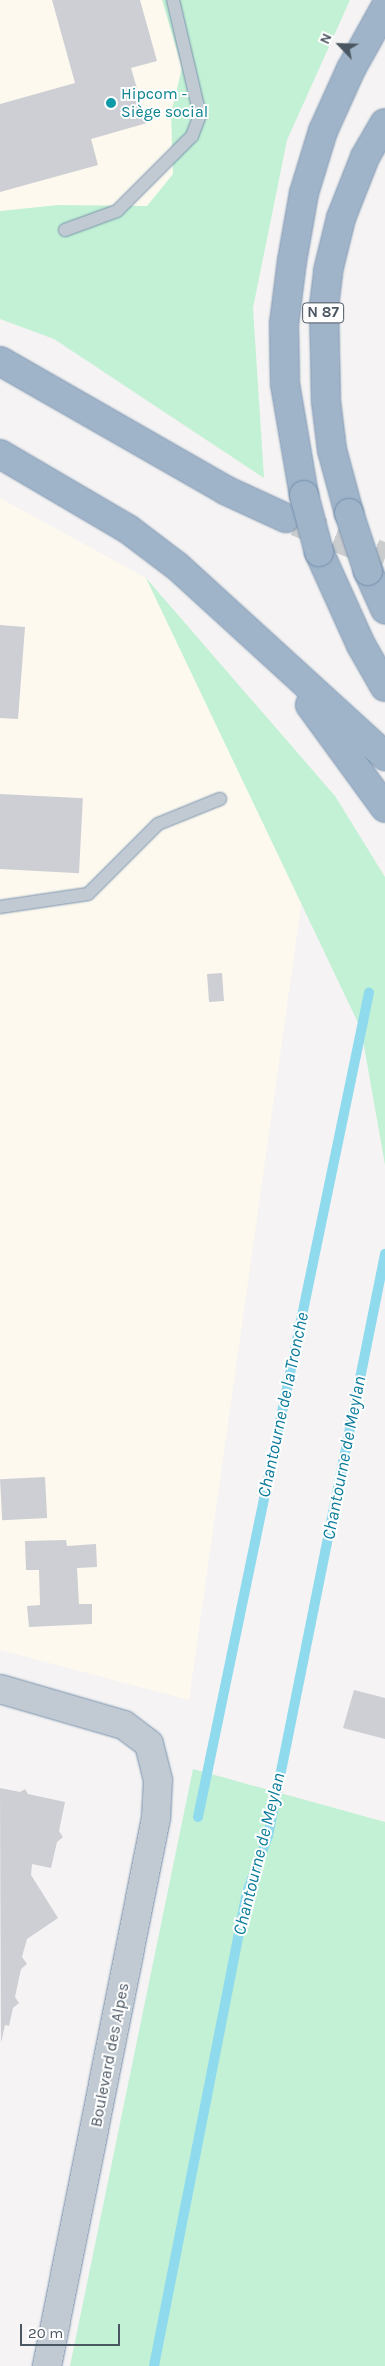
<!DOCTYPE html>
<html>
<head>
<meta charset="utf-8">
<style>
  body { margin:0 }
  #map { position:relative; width:385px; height:2366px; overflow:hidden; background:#f5f3f3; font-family:Karla,sans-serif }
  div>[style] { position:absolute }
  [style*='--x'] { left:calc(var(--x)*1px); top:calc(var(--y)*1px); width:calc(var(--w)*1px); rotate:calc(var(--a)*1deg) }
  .commercial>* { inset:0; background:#fdf9ef }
  .green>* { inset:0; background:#c3f1d5 }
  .stream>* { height:10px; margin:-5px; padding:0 5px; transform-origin:5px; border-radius:5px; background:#90daee }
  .building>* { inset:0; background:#cdcfd5; transform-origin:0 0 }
  .trunk-tunnel>* { height:28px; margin-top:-14px; transform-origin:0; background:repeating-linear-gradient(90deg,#caccce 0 28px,transparent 0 42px) }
  .roads { filter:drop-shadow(0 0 1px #7690ad) drop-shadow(0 0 1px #7690ad) }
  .service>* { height:12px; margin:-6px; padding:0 6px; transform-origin:6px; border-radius:6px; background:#c1cad2 }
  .tertiary>* { height:28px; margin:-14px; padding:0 14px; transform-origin:14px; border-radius:14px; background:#c1cad2 }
  .trunk>* { height:28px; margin:-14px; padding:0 14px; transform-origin:14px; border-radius:14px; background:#9fb4c9 }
  .bridges { filter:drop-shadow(0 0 1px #7690ad) drop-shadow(0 0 1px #7690ad) }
  .trunk-bridge>* { height:28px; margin:-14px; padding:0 14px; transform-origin:14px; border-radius:14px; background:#9fb4c9 }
  .dots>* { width:14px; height:14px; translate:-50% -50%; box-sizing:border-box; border:2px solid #fff; border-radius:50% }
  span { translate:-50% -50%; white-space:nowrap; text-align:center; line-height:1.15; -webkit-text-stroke:4px #fff; paint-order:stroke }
  .shield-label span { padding:1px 4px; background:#fff; border:1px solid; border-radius:4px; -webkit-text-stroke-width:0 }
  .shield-label { font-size:15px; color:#4a5661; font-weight:700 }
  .culture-label { font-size:16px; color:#0d838f }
  .left { translate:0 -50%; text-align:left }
  .street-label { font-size:16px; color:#4a5661 }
  .water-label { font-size:18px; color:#0c7c9b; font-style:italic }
  .north { position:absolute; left:315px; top:20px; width:50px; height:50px; -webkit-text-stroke:4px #fff; paint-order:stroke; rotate:294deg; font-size:14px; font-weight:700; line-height:20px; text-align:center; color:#4a5661 }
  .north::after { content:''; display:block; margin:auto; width:18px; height:22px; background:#4a5661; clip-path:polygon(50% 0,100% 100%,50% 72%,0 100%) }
  .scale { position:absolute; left:20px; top:2324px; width:100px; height:22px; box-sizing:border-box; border:2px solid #4a5661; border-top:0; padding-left:6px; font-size:15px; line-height:18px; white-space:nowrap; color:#4a5661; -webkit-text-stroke:4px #fff; paint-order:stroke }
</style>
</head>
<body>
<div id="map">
  <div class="commercial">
    <i style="clip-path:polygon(0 0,340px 0,132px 278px,0 273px)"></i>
    <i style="clip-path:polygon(0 498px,146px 578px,307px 864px,189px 1700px,0 1650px)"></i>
  </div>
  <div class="green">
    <i style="clip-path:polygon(162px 0,350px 0,287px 140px,253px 308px,264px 478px,54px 339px,0 319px,0 211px,58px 205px,147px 206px,173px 174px,171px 113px,182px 68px)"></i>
    <i style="clip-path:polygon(146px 578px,335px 796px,385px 877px,385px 1165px,361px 1029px)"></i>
    <i style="clip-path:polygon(193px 1769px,385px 1822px,385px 2366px,70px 2366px)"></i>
  </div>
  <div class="stream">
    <i style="--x:198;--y:1817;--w:842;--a:-78.28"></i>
    <i style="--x:154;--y:2366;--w:480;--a:-78.9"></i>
    <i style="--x:246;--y:1895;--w:63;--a:-69.6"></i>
    <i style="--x:268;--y:1836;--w:594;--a:-78.63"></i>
  </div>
  <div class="building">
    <i style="clip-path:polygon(52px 0,140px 0,157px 61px,131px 68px,147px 123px,91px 139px,98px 165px,0 192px,0 104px,75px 83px)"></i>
    <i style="clip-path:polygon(0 625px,25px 627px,18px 719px,0 718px)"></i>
    <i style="left:0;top:794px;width:83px;height:75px;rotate:3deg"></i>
    <i style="left:222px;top:973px;width:28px;height:15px;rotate:86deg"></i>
    <i style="left:45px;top:1477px;width:41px;height:45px;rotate:87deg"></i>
    <i style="clip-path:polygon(66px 1540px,67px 1546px,96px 1544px,97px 1567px,77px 1568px,79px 1604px,92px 1604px,92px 1624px,29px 1627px,27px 1606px,40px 1605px,39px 1570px,26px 1570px,25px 1541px)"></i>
    <i style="clip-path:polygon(354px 1690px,385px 1698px,385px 1739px,343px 1728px)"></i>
    <i style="clip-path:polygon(0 1788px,20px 1792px,25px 1789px,28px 1794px,65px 1802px,59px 1831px,63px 1837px,57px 1842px,51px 1868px,32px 1864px,31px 1875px,58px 1918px,27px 1939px,22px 1957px,27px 1964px,21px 1969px,15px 1997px,19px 2003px,13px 2008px,9px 2026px,5px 2025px,1px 2043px)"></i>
  </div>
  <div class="trunk-tunnel">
    <i style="--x:296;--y:522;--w:96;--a:21.5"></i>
  </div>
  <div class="roads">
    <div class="service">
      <i style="--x:65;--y:230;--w:55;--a:-20.1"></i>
      <i style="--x:117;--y:211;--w:106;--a:-45"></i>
      <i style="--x:192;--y:136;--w:22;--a:-69"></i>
      <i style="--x:200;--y:115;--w:118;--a:-103.2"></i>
      <i style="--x:0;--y:907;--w:89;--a:-8.4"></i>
      <i style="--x:88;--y:894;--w:99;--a:-45"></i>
      <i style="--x:158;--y:824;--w:67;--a:-22"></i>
    </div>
    <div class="tertiary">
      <i style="--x:0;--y:1689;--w:129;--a:16.2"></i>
      <i style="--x:124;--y:1725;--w:31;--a:37"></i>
      <i style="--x:149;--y:1744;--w:37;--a:76"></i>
      <i style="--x:158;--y:1780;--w:38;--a:93"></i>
      <i style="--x:156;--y:1818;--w:559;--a:101.25"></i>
    </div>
    <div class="trunk">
      <i style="--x:0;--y:361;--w:259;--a:29.8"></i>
      <i style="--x:225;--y:490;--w:67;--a:24.7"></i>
      <i style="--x:0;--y:454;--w:148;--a:30.4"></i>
      <i style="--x:128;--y:529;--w:61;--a:37.1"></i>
      <i style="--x:177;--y:566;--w:282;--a:42.4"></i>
      <i style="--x:304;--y:495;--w:113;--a:-99.7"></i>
      <i style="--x:285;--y:384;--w:60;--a:-91"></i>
      <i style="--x:284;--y:324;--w:64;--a:-82.8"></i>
      <i style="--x:292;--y:261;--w:69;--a:-80"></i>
      <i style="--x:304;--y:193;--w:65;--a:-73"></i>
      <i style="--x:323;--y:131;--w:68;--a:-65.7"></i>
      <i style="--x:351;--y:69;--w:70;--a:-60.9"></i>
      <i style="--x:349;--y:513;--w:65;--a:-105.1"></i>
      <i style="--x:332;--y:450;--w:49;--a:-97"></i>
      <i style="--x:326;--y:401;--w:95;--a:-91.2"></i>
      <i style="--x:324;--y:306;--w:35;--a:-83"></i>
      <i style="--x:328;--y:271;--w:55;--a:-76.2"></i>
      <i style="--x:341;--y:218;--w:66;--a:-68.5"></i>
      <i style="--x:365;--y:157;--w:39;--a:-60"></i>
      <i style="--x:319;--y:552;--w:102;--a:65.7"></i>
      <i style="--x:361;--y:645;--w:48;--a:60.3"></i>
      <i style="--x:368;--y:571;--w:42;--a:65.9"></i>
      <i style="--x:310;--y:705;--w:127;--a:53.9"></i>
    </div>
  </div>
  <div class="bridges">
    <div class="trunk-bridge">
      <i style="--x:304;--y:495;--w:59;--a:75.3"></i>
      <i style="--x:349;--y:513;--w:61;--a:71.9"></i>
    </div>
  </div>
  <div class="dots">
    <i style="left:111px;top:103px;background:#0f9aa8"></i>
  </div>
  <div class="shield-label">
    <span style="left:323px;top:313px">N 87</span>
  </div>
  <div class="culture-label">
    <span class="left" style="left:121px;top:103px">Hipcom -<br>Siège social</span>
  </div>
  <div class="street-label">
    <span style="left:110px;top:2055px;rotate:-79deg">Boulevard des Alpes</span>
  </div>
  <div class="water-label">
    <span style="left:283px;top:1405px;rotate:-78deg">Chantourne de la Tronche</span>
    <span style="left:344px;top:1458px;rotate:-79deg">Chantourne de Meylan</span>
    <span style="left:259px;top:1854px;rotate:-76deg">Chantourne de Meylan</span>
  </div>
  <div class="north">N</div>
  <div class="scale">20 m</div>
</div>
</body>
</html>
